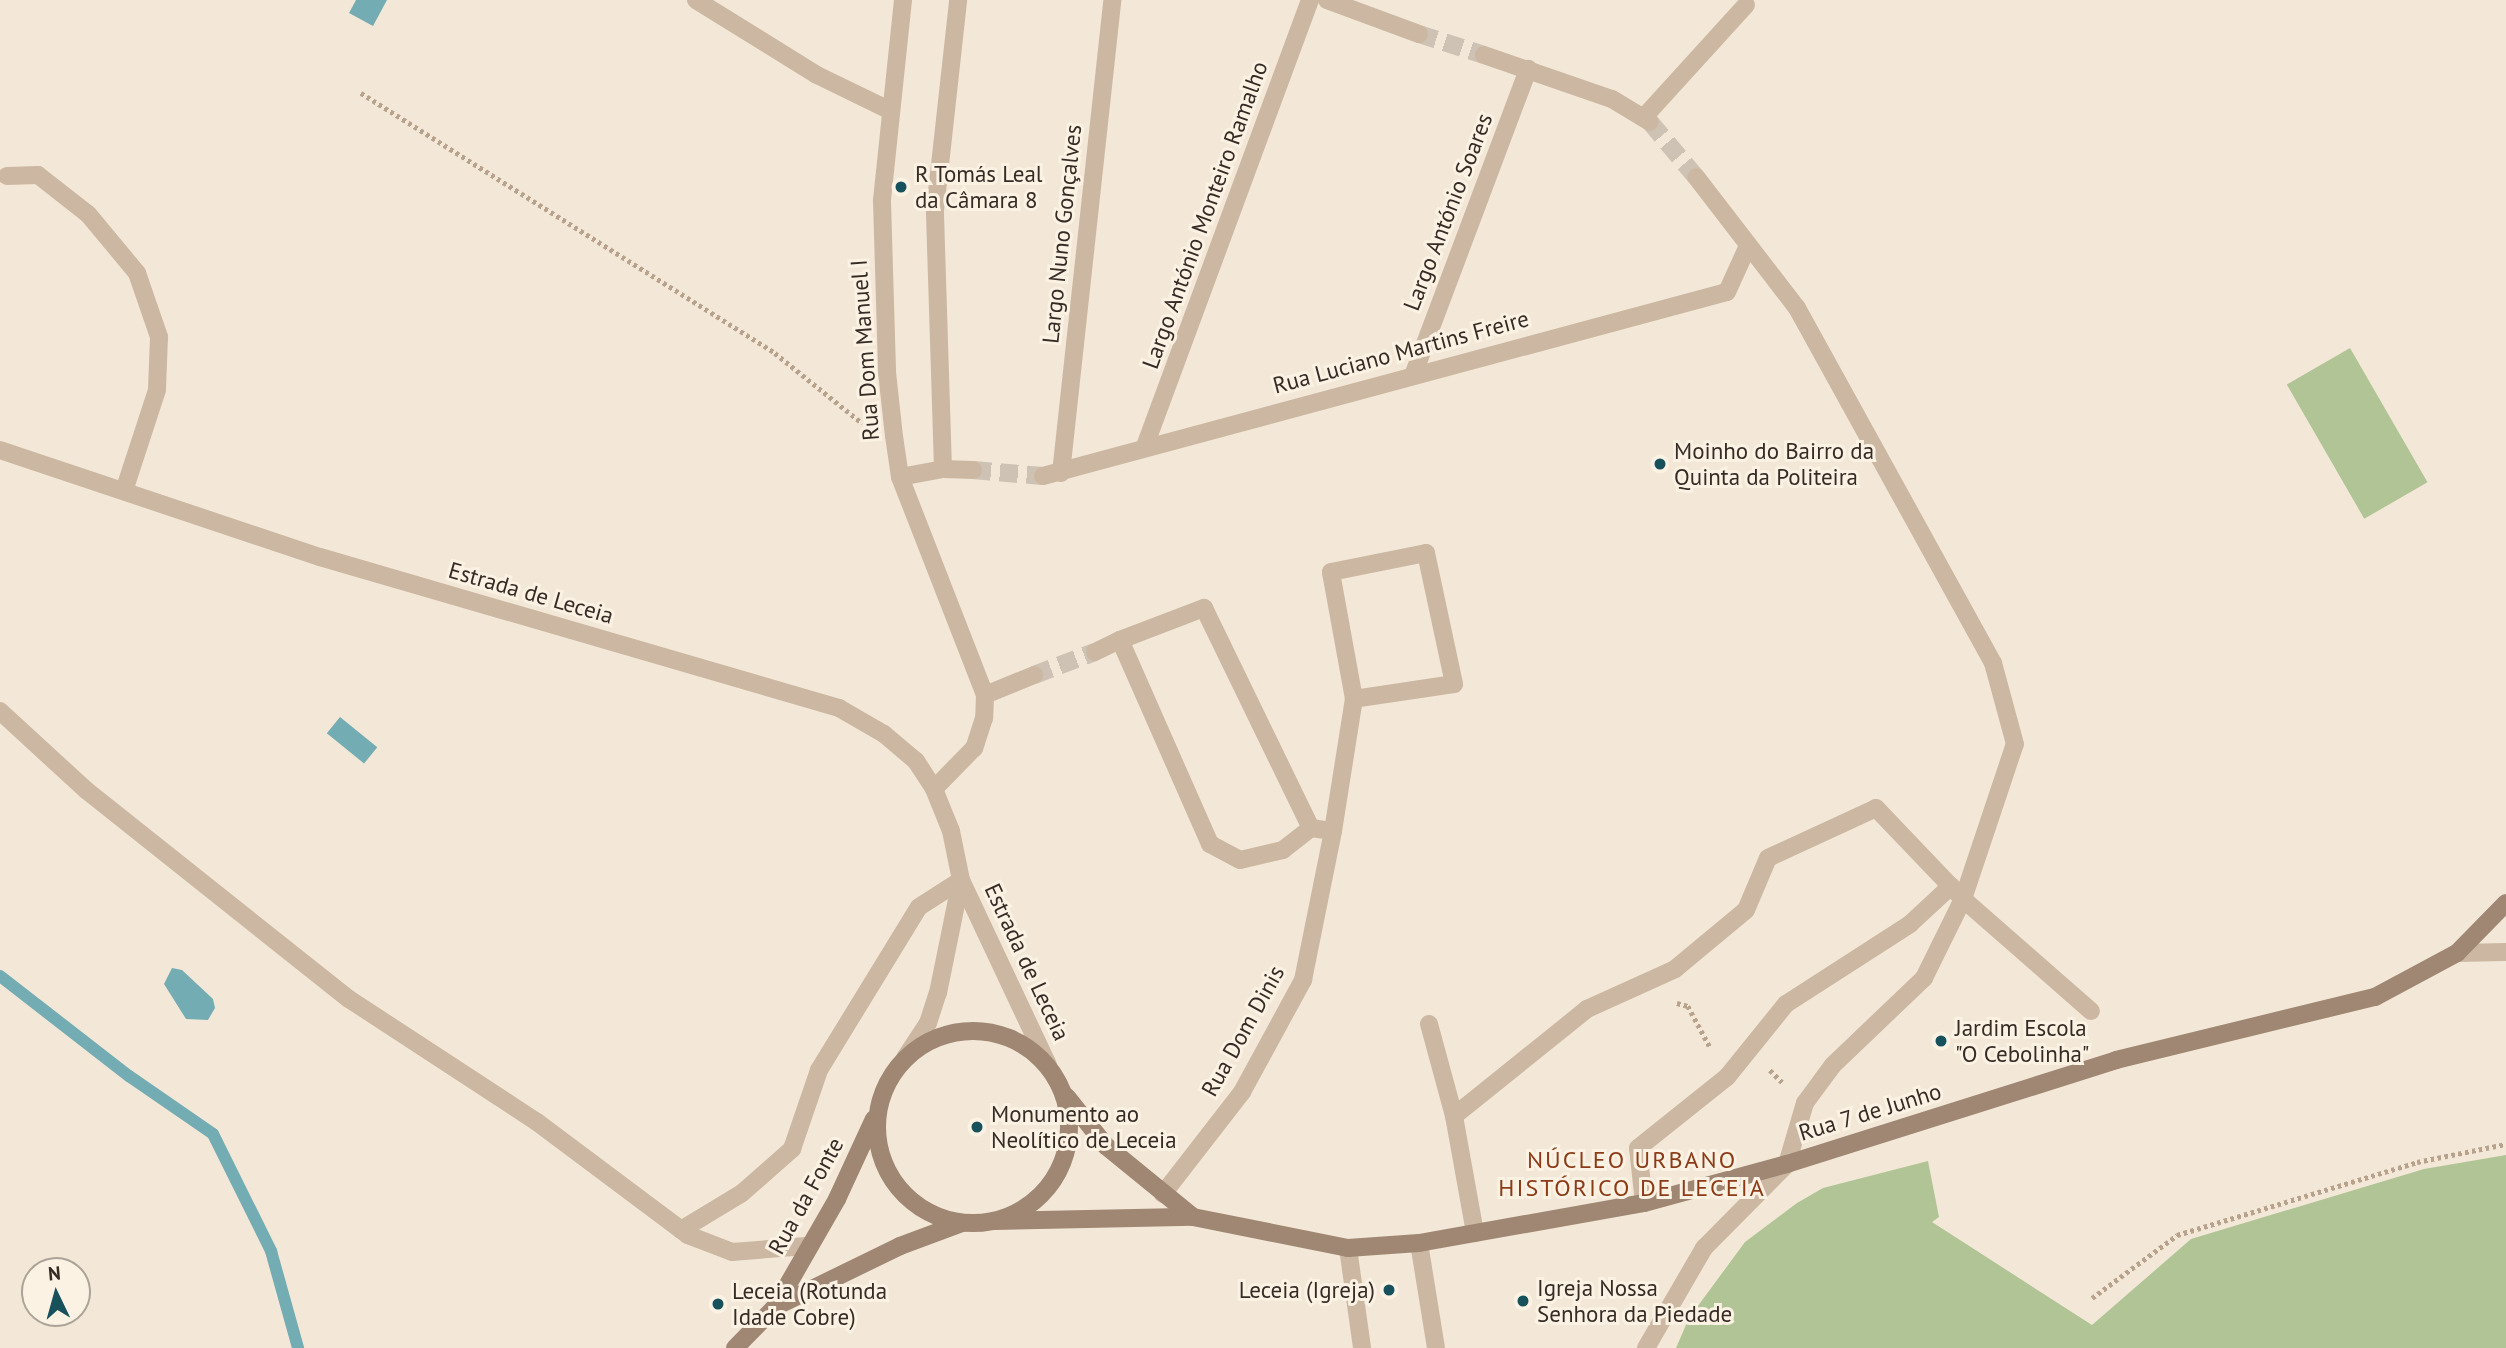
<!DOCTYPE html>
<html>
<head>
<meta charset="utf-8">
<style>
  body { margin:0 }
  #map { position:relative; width:2506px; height:1348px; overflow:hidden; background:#f3e8d7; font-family:"PT Sans",sans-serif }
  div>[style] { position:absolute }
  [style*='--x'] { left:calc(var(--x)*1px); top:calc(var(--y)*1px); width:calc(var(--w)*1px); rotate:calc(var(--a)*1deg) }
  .green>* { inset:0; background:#b1c496; transform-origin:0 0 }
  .water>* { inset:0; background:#74acb3; transform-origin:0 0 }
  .stream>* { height:12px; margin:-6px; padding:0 6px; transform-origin:6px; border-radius:6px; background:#74acb3 }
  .minor-tunnel>* { height:18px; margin-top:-9px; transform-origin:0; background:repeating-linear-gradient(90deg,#cdc2b3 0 18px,transparent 0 27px) }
  .path>* { height:4.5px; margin-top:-2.25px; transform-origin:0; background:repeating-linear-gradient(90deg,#b8a28c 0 3.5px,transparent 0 7px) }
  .service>* { height:18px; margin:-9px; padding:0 9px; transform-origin:9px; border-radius:9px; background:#ccb8a2 }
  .pedestrian>* { height:18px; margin:-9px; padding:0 9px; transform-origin:9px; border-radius:9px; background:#ccb8a2 }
  .minor>* { height:18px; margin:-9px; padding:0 9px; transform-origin:9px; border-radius:9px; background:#ccb8a2 }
  .tertiary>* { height:18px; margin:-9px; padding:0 9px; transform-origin:9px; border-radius:9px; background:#ccb8a2 }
  .secondary>* { height:18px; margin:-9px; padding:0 9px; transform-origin:9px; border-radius:9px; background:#a08774 }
  .secondary>.ring { margin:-9px; padding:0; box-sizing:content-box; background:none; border:18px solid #a08774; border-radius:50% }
  .dots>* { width:19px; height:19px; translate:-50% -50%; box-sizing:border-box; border:4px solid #fbf2e4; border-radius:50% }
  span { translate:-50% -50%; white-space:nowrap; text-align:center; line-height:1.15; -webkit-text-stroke:6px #fbf2e4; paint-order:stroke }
  .poi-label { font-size:23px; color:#362c25 }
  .left { translate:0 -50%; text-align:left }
  .right { translate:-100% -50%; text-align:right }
  .street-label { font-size:23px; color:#362c25 }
  .neighbourhood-label { font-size:24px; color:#8d3b17; letter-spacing:2px }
  .north { position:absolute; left:21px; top:1257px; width:70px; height:70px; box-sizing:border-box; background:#fbf2e4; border:2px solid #aca398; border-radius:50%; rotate:355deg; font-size:19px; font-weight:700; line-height:28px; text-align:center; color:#362c25 }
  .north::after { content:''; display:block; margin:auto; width:24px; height:32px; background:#17525c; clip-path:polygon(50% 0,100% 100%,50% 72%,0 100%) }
</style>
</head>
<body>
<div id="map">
  <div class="green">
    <i style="left:2350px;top:348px;width:155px;height:73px;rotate:60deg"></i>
    <i style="clip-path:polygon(2506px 1155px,2506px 1348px,1676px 1348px,1689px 1318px,1745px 1242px,1797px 1203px,1823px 1188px,1928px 1161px,1939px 1217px,1932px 1222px,2092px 1325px,2191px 1239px,2424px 1169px)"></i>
  </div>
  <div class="water">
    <i style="clip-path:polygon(356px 0,387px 0,373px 26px,349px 13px)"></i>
    <i style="left:340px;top:717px;width:48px;height:21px;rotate:39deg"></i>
    <i style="clip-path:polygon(172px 968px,182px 970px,213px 999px,215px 1008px,208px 1020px,186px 1019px,164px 984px)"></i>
  </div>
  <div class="stream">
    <i style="--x:0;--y:976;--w:163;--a:37.8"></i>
    <i style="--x:129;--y:1076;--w:102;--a:34.6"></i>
    <i style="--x:213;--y:1134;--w:131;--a:63.6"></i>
    <i style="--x:271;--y:1251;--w:101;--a:74.4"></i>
  </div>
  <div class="minor-tunnel">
    <i style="--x:1419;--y:34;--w:68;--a:17.9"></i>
    <i style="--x:1650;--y:122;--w:72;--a:50.1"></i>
    <i style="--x:973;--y:470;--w:70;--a:4.9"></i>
    <i style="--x:1034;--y:675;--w:65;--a:-20.7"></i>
  </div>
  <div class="path">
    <i style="--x:361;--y:93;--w:489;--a:32.1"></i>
    <i style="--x:775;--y:353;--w:112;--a:38.8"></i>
    <i style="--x:1677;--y:1003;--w:11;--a:15"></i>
    <i style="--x:1688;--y:1006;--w:47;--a:61.8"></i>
    <i style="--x:1770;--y:1070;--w:20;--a:45"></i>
    <i style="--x:2092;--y:1298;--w:106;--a:-36.5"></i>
    <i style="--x:2177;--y:1235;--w:251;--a:-16.9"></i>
    <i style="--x:2417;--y:1162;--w:91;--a:-11.4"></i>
  </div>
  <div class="service">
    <i style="--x:2457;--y:953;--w:49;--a:-1.2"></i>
  </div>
  <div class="pedestrian">
    <i style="--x:1645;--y:116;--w:150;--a:-47.7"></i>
    <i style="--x:1414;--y:373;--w:325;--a:-69.4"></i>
    <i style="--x:1145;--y:446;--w:476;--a:-69.7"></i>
    <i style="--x:1061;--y:473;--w:476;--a:-83.8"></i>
    <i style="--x:1644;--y:1203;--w:55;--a:-96.2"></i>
    <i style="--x:1638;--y:1148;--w:114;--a:-38.6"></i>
    <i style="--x:1727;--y:1077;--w:94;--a:-51.1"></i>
    <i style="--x:1786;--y:1004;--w:148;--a:-32.8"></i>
    <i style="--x:1910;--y:924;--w:56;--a:-42.8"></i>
    <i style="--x:681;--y:1230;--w:71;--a:-31.2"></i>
    <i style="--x:742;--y:1193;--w:67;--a:-41.3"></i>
    <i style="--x:792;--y:1149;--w:83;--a:-71.1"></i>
    <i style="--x:819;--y:1070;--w:191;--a:-58.5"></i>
    <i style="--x:919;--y:907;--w:50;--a:-32.7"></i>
  </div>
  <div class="minor">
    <i style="--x:696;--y:0;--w:142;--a:31.8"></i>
    <i style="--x:817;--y:75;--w:82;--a:25.9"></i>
    <i style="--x:903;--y:0;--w:202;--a:96"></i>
    <i style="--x:882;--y:201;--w:171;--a:88.3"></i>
    <i style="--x:887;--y:372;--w:64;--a:83.8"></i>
    <i style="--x:894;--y:436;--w:41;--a:81.7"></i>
    <i style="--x:900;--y:477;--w:234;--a:68.7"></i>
    <i style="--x:985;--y:695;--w:23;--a:92"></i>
    <i style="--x:984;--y:718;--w:32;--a:108"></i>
    <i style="--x:974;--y:748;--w:57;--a:134.3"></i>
    <i style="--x:1327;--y:0;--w:98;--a:20.3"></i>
    <i style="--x:1484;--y:55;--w:135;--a:19"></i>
    <i style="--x:1612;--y:99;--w:44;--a:31.2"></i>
    <i style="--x:7;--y:176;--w:31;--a:-2"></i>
    <i style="--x:38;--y:175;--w:63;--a:38"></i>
    <i style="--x:88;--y:214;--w:77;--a:50.3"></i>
    <i style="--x:137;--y:273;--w:68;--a:71"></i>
    <i style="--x:159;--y:337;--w:53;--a:92.2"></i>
    <i style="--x:157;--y:390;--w:106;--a:108.1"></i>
    <i style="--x:943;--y:469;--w:259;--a:-91.8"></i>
    <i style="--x:935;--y:210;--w:211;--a:-83.7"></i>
    <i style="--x:1043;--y:476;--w:708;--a:-15.06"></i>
    <i style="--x:1727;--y:292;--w:48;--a:-65.6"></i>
    <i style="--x:900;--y:477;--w:44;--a:-10.5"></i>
    <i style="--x:943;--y:469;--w:30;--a:2"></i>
    <i style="--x:1095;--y:652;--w:28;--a:-26"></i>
    <i style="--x:1120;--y:640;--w:90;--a:-20.9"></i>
    <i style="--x:1204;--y:608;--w:245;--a:64.1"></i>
    <i style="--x:1311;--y:828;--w:36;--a:142"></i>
    <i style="--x:1283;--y:850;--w:44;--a:166.9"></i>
    <i style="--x:1240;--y:860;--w:34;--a:-152"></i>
    <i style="--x:1210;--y:844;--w:223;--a:-113.8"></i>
    <i style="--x:985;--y:695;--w:53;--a:-22.2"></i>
    <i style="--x:0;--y:711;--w:117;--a:42.6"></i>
    <i style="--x:86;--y:790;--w:336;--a:38.5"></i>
    <i style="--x:349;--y:999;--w:225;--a:33.2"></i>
    <i style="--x:537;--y:1122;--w:189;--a:36.8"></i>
    <i style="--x:688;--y:1235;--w:47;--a:21.1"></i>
    <i style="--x:732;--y:1252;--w:74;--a:-4.6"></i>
    <i style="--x:1311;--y:828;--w:22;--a:8"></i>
    <i style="--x:1333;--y:831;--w:134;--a:-81"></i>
    <i style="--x:1354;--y:699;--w:129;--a:-100.3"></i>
    <i style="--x:1331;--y:572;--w:97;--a:-11.3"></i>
    <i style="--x:1426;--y:553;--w:134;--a:77.9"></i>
    <i style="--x:1454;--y:684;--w:101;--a:171.5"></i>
    <i style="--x:1429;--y:1024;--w:95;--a:74.8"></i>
    <i style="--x:1454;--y:1116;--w:119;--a:79.8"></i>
    <i style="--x:1454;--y:1116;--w:171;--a:-38.8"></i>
    <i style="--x:1587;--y:1009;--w:97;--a:-24.4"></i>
    <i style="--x:1675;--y:969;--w:92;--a:-39.7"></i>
    <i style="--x:1746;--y:910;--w:56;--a:-67.1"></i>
    <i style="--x:1768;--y:858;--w:119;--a:-24.8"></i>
    <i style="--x:1876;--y:808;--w:126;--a:46.3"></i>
    <i style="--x:1963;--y:899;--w:170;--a:41.2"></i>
    <i style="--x:1163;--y:1194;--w:129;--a:-52.2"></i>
    <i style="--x:1242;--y:1092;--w:128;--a:-61.4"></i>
    <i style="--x:1303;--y:980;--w:152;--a:-78.6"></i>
    <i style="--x:1419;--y:1243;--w:106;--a:80.8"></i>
    <i style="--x:1348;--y:1248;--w:101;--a:82"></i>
    <i style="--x:1646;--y:1348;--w:116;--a:-59.9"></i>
    <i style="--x:1704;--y:1248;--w:118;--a:-45.3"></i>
    <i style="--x:1787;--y:1164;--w:64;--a:-73.6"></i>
    <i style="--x:1805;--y:1103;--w:47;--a:-53.6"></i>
    <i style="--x:1833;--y:1065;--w:126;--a:-43.7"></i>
    <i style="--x:1924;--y:978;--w:88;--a:-63.7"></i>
    <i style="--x:1963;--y:899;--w:163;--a:-71.5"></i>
    <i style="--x:2015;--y:744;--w:84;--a:-105.2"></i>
    <i style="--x:1993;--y:663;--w:406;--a:-118.9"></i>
    <i style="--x:1797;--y:308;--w:165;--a:-127.6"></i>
  </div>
  <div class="tertiary">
    <i style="--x:0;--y:450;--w:337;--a:18.5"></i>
    <i style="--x:320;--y:557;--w:541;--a:16.22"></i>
    <i style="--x:839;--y:708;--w:52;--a:30"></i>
    <i style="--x:884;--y:734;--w:42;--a:40.2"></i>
    <i style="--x:916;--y:761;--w:33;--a:57"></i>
    <i style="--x:934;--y:789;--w:45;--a:68"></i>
    <i style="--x:951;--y:831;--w:50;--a:78.5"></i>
    <i style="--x:961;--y:880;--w:204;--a:64.8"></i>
    <i style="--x:905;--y:1058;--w:42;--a:-56.7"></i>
    <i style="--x:928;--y:1023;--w:32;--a:-72"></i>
    <i style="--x:938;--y:993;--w:115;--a:-78.5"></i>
  </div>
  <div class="secondary">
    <i class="ring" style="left:877px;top:1031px;width:174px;height:174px"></i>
    <i style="--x:1067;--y:1097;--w:63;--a:51.5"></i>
    <i style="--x:1106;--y:1146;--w:112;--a:39.2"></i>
    <i style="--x:994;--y:1221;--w:199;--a:-1.2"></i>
    <i style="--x:1193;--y:1217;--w:158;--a:11.3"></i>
    <i style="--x:1348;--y:1248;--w:71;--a:-4"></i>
    <i style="--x:1419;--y:1243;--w:229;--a:-10.1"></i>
    <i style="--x:1644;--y:1203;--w:148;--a:-15.3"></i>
    <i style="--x:1787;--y:1164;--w:345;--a:-17.5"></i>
    <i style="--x:2116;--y:1060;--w:267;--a:-13.7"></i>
    <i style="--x:2375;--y:997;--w:93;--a:-28.2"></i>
    <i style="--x:2457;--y:953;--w:70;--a:-45.6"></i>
    <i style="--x:775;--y:1307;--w:139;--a:-26"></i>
    <i style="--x:900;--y:1246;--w:66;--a:-20.4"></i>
    <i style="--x:735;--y:1348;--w:57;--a:-45.7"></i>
    <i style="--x:775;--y:1307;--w:125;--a:-60.1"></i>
    <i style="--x:837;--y:1199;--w:88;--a:-65.2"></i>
  </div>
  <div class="dots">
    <i style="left:901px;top:187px;background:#17525c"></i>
    <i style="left:1660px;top:464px;background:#17525c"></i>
    <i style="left:1941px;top:1041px;background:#17525c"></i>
    <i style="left:977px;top:1127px;background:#17525c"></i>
    <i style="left:1389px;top:1290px;background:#17525c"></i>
    <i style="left:1523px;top:1301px;background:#17525c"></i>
    <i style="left:718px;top:1304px;background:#17525c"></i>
  </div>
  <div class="poi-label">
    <span class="left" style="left:915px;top:187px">R Tomás Leal<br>da Câmara 8</span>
    <span class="left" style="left:1674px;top:464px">Moinho do Bairro da<br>Quinta da Politeira</span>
    <span class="left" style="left:1955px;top:1041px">Jardim Escola<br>"O Cebolinha"</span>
    <span class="left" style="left:991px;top:1127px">Monumento ao<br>Neolítico de Leceia</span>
    <span class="left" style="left:1537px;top:1301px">Igreja Nossa<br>Senhora da Piedade</span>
    <span class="right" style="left:1375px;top:1290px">Leceia (Igreja)</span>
    <span class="left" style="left:732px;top:1304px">Leceia (Rotunda<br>Idade Cobre)</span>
  </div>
  <div class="street-label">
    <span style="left:1448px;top:212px;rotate:-69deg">Largo António Soares</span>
    <span style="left:1205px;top:215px;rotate:-70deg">Largo António Monteiro Ramalho</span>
    <span style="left:1062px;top:234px;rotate:-84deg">Largo Nuno Gonçalves</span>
    <span style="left:865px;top:350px;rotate:-94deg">Rua Dom Manuel I</span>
    <span style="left:1401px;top:352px;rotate:-15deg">Rua Luciano Martins Freire</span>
    <span style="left:531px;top:593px;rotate:16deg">Estrada de Leceia</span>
    <span style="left:1027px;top:962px;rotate:65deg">Estrada de Leceia</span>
    <span style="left:1243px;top:1031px;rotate:-61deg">Rua Dom Dinis</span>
    <span style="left:1870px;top:1112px;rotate:-17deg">Rua 7 de Junho</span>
    <span style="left:806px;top:1196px;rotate:-61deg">Rua da Fonte</span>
  </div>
  <div class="neighbourhood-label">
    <span style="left:1632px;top:1174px">NÚCLEO URBANO<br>HISTÓRICO DE LECEIA</span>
  </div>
  <div class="north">N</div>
</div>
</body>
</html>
